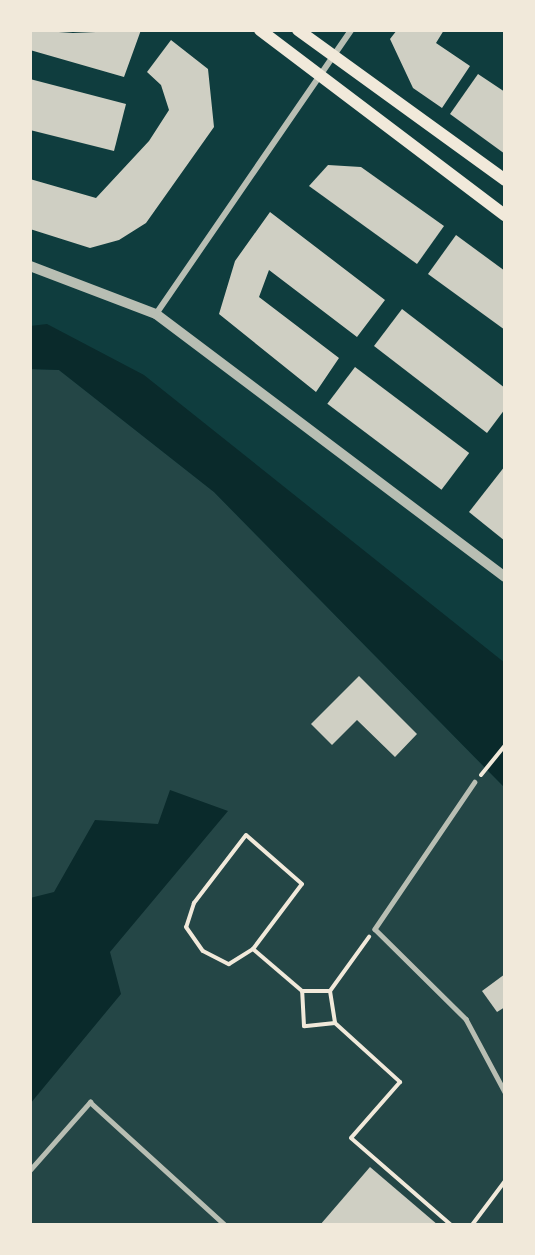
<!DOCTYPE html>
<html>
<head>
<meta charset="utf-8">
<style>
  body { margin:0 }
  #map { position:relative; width:535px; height:1255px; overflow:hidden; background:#0f3d3e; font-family:Rubik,sans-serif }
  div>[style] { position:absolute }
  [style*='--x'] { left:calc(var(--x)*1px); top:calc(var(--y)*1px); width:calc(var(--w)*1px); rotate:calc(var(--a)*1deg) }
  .green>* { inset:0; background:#244646 }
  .water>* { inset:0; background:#0a2a2b }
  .building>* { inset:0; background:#cfcfc3; transform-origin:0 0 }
  .path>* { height:4px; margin:-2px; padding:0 2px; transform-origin:2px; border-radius:2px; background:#f1e9da }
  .service>* { height:4.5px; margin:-2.25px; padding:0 2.25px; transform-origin:2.25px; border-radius:2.25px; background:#b8beb3 }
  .minor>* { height:6px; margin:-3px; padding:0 3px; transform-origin:3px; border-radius:3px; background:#b8beb3 }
  .tertiary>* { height:10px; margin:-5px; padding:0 5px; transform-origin:5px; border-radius:5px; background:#b8beb3 }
  .secondary>* { height:12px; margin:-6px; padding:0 6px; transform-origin:6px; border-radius:6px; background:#f1e9da }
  span { translate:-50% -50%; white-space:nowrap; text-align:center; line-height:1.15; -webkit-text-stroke:4.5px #f1e9da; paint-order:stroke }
  .frame { position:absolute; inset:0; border:32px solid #f1e9da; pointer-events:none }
</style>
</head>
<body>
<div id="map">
  <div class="green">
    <i style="clip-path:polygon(30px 369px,59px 370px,214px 492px,505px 788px,505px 1225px,30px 1225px)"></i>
  </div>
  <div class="water">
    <i style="clip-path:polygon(47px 324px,144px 375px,505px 663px,505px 788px,214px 492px,59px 370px,30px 369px,30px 326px)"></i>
    <i style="clip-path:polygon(170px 790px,228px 811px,110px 952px,121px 994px,30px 1104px,30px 898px,54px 892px,95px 820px,158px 824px)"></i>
  </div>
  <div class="building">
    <i style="clip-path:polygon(30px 30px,73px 33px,141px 30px,124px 77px,30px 50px)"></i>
    <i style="clip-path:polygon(397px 30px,444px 30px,436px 43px,470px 66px,442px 108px,413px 88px,390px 39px)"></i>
    <i style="clip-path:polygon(171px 40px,208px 69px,214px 127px,146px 223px,119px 240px,90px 248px,30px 229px,30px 179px,96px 198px,149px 141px,169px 110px,161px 85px,147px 72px)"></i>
    <i style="clip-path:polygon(478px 74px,505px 92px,505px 154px,450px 114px)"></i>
    <i style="clip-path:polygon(30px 79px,126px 104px,114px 151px,30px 130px)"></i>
    <i style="clip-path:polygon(328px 165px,361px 167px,444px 226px,417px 264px,309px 186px)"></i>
    <i style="clip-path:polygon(270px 212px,385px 300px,357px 337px,269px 270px,259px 297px,339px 358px,316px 392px,219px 314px,235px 261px)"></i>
    <i style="clip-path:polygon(456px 235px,505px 271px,505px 330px,428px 274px)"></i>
    <i style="clip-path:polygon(402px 309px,505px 388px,505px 409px,487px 433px,374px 346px)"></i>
    <i style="left:355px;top:367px;width:143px;height:46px;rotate:37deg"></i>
    <i style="clip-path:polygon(505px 466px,505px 541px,469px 512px)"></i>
    <i style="clip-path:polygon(359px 676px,417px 734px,395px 757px,357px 720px,332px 745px,311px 724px)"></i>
    <i style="clip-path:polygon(505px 974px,505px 1007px,497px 1012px,482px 991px)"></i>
    <i style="clip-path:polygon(370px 1167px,438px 1225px,320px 1225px)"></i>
  </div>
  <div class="path">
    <i style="--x:481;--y:775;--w:38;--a:-51"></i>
    <i style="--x:253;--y:949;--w:81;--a:-53"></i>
    <i style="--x:302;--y:884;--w:74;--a:-138.8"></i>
    <i style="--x:246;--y:835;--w:86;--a:127.4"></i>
    <i style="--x:194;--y:903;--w:25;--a:108"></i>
    <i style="--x:186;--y:927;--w:29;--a:55"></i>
    <i style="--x:203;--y:951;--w:29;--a:27"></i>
    <i style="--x:229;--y:964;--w:28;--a:-32"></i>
    <i style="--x:253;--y:949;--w:65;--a:40.6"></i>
    <i style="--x:330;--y:991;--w:32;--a:81"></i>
    <i style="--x:335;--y:1023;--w:31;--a:174"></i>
    <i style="--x:304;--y:1026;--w:35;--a:-93"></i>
    <i style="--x:302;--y:991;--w:28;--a:0"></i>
    <i style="--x:330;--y:991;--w:67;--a:-54.2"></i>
    <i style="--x:335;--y:1023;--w:88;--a:42.2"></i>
    <i style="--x:400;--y:1082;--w:74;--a:131.2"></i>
    <i style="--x:351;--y:1138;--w:133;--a:41"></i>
    <i style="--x:472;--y:1225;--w:55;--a:-53.1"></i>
  </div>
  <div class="service">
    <i style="--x:475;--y:782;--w:178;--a:124.2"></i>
    <i style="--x:375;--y:929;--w:128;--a:44.7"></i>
    <i style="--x:466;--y:1019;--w:83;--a:61.9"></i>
    <i style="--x:30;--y:1170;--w:91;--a:-48.6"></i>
    <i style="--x:90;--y:1102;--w:183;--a:42.3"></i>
  </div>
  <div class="minor">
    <i style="--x:156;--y:314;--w:345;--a:-55.5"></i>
  </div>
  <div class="tertiary">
    <i style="--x:30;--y:266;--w:135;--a:20.9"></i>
    <i style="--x:156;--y:314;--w:437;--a:37"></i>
  </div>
  <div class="secondary">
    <i style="--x:260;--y:30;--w:307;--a:37.1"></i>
    <i style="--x:298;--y:30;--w:256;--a:35.9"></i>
  </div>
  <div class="frame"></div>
</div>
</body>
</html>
